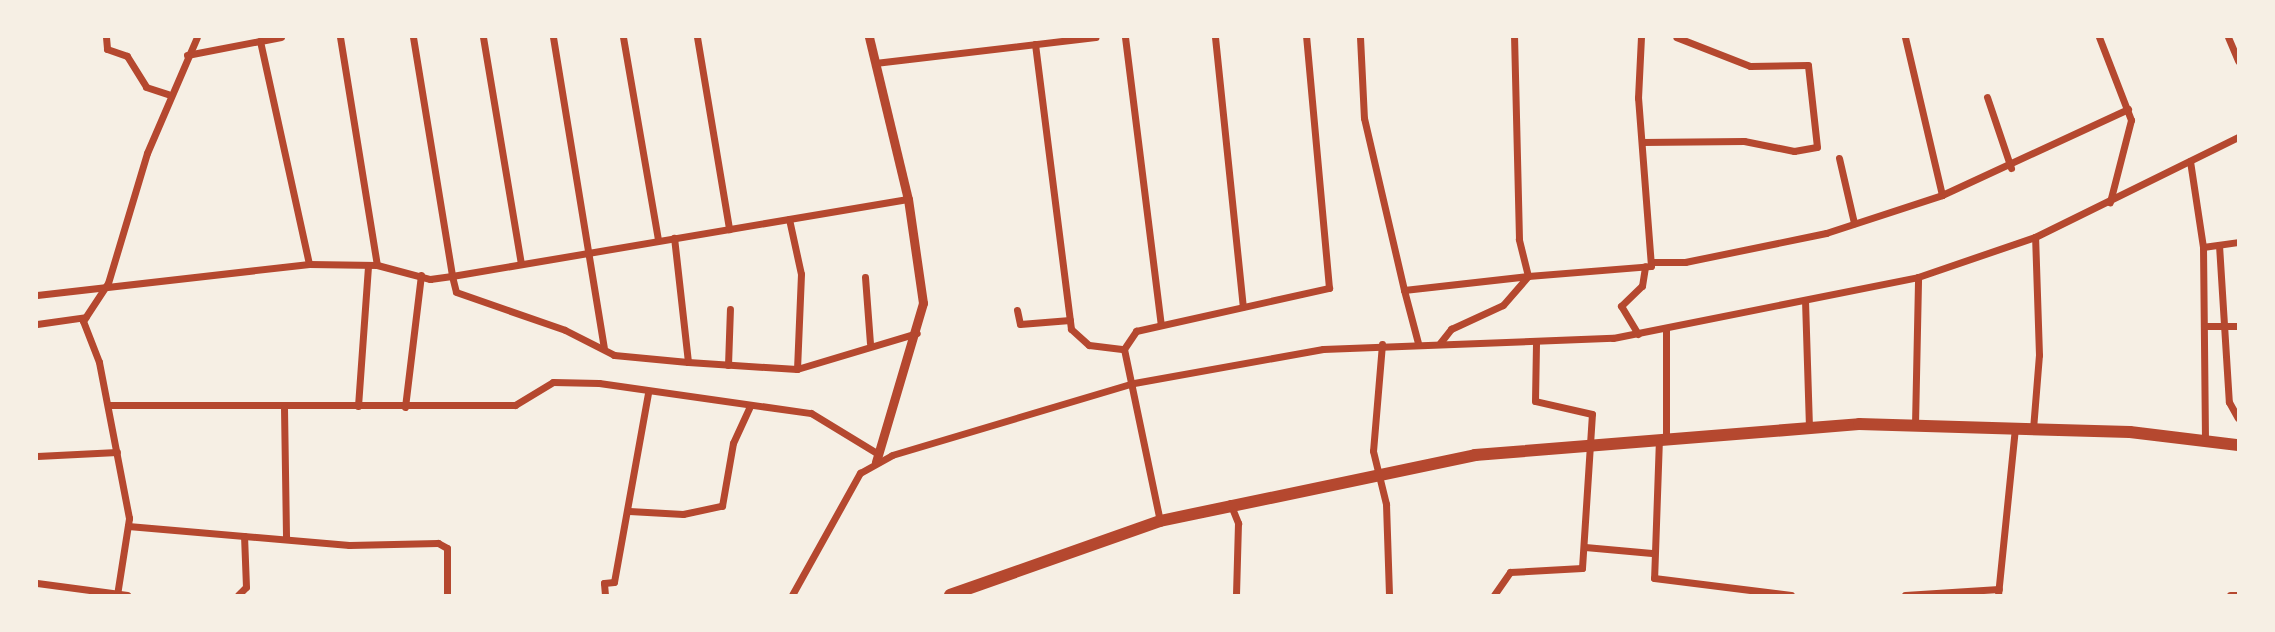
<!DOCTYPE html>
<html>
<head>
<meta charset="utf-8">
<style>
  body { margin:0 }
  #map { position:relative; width:2275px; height:632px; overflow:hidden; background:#f6efe4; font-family:"Nunito Sans",sans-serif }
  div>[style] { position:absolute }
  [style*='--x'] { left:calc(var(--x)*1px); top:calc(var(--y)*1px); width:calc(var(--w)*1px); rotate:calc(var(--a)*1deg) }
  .minor>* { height:7px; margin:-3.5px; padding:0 3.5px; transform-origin:3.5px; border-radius:3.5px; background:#b5482f }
  .tertiary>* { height:9px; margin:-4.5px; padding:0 4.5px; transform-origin:4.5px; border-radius:4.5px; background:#b5482f }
  .primary>* { height:12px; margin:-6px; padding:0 6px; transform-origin:6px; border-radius:6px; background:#b5482f }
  span { translate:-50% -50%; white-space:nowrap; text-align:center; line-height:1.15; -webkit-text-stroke:7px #f6efe4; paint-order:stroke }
  .frame { position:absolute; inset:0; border:38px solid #f6efe4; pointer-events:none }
</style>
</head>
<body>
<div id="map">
  <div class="minor">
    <i style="--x:106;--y:37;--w:12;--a:85"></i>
    <i style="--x:107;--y:49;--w:21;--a:19"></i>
    <i style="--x:127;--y:56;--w:36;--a:58"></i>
    <i style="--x:146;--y:87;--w:23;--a:18"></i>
    <i style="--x:281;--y:37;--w:21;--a:169"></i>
    <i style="--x:260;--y:41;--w:228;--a:77.6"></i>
    <i style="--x:340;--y:37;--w:231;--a:80.8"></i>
    <i style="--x:413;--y:37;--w:242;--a:80.7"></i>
    <i style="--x:452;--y:276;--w:462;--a:-9.6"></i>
    <i style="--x:483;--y:37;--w:229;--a:80.5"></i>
    <i style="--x:553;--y:37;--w:314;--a:80.7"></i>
    <i style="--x:623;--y:37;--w:206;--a:80.2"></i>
    <i style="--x:697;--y:37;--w:195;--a:80.5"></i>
    <i style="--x:1125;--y:37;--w:290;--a:82.9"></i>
    <i style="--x:1215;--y:37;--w:271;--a:84.1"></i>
    <i style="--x:1360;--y:37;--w:81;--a:87.2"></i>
    <i style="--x:1364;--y:118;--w:177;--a:76.9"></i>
    <i style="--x:2099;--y:37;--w:89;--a:68.9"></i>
    <i style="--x:2131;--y:120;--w:85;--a:104.4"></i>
    <i style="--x:2228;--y:37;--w:26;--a:67"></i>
    <i style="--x:1035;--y:44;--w:287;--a:82.8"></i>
    <i style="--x:1071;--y:329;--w:24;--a:42"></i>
    <i style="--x:1089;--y:345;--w:35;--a:7"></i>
    <i style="--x:187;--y:55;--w:74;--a:-10.9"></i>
    <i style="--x:875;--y:63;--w:222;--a:-6.7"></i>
    <i style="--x:1987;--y:97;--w:75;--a:71.3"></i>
    <i style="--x:1642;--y:142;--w:102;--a:-0.6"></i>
    <i style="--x:1744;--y:141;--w:51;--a:11.3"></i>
    <i style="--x:1794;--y:151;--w:23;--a:-10"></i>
    <i style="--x:1817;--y:147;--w:82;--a:-96.3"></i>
    <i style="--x:1808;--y:65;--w:58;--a:179"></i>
    <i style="--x:1750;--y:66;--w:79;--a:-158.6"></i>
    <i style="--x:1839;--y:158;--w:67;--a:77"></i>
    <i style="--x:2190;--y:161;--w:87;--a:81.4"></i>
    <i style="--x:2203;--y:247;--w:194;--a:89.4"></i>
    <i style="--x:1942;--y:195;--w:205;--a:-24.8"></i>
    <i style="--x:789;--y:219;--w:56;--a:77.7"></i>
    <i style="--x:801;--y:274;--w:95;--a:92.4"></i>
    <i style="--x:2219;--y:245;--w:157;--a:86.4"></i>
    <i style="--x:2229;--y:402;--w:18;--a:61"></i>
    <i style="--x:2203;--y:247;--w:35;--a:-8"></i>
    <i style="--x:1653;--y:262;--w:32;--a:0"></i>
    <i style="--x:1685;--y:262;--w:144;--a:-11.6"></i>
    <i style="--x:1826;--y:233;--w:122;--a:-18.1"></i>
    <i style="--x:1942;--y:195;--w:162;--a:-103.2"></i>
    <i style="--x:865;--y:277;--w:66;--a:85.7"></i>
    <i style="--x:37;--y:295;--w:274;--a:-6.5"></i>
    <i style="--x:309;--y:264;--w:68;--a:0.8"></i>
    <i style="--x:377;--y:265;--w:55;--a:14.8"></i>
    <i style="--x:430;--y:279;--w:22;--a:-8"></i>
    <i style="--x:452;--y:276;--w:16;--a:76"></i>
    <i style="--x:456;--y:292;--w:115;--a:19.2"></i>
    <i style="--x:565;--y:330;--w:55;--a:27"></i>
    <i style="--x:614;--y:355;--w:74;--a:5.4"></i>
    <i style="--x:688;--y:362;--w:125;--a:-96.4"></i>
    <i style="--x:1805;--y:300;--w:127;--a:88.2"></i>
    <i style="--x:1017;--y:310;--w:14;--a:78"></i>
    <i style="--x:1020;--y:324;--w:50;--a:-4.6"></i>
    <i style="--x:37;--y:324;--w:49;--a:-8.1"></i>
    <i style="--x:2204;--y:326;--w:34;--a:0"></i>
    <i style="--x:1666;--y:329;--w:107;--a:90"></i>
    <i style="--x:1638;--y:334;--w:33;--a:-121"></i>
    <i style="--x:1621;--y:306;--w:29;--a:-44"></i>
    <i style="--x:1642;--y:286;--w:20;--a:-81"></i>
    <i style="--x:1418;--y:343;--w:55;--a:-104.8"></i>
    <i style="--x:1404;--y:290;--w:125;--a:-6.4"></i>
    <i style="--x:1528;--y:276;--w:38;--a:-104"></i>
    <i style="--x:1519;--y:239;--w:202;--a:-91.4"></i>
    <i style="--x:1440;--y:343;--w:18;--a:-52"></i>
    <i style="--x:1451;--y:329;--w:57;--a:-24.8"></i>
    <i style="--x:1503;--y:305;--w:38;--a:-49"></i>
    <i style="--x:1528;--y:276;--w:123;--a:-4.6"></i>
    <i style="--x:1651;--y:266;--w:169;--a:-94.4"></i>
    <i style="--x:1638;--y:98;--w:61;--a:-87.2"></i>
    <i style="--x:1382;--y:344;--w:107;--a:94.8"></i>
    <i style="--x:1373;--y:451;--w:55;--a:76.2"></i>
    <i style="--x:1386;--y:504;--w:91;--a:88.1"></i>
    <i style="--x:1124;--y:349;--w:22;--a:-56"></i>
    <i style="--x:1136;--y:331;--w:198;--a:-12.6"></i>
    <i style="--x:1329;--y:288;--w:252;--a:-95.2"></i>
    <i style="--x:1124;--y:349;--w:176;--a:78.2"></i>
    <i style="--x:688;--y:362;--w:109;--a:3.7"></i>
    <i style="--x:797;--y:369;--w:125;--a:-16.7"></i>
    <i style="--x:728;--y:365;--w:56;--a:-88"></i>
    <i style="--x:108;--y:405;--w:407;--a:0"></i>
    <i style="--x:515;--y:405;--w:44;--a:-31.2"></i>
    <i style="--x:553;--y:382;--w:46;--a:1.2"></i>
    <i style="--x:599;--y:383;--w:214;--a:8.1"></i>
    <i style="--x:811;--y:413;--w:75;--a:31.4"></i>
    <i style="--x:358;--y:406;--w:141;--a:-85.9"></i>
    <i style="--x:405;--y:407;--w:133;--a:-83.1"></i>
    <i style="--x:284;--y:408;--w:128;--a:89.1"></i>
    <i style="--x:1915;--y:425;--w:148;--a:-88.8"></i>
    <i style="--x:2033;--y:429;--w:74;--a:-85.4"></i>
    <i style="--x:2039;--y:355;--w:118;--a:-91.9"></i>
    <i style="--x:1659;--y:438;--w:140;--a:92"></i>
    <i style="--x:1654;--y:578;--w:138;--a:7.1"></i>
    <i style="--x:37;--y:456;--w:80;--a:-2.9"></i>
    <i style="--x:1230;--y:503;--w:22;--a:68"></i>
    <i style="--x:1238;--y:523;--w:72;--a:91.6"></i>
    <i style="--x:629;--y:511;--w:54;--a:3.2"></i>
    <i style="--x:683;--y:514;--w:40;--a:-12"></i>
    <i style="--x:722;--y:506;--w:64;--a:-80.1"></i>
    <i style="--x:733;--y:443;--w:41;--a:-65.3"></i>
    <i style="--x:128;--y:526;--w:222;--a:4.9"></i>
    <i style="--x:349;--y:545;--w:89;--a:-1.3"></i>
    <i style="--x:438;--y:543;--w:10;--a:29"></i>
    <i style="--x:447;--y:548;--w:47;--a:90"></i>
    <i style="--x:1585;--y:547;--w:67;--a:5.1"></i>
    <i style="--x:37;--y:583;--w:91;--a:7.6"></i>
    <i style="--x:117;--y:595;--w:78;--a:-81.1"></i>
    <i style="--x:129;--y:518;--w:159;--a:-100.9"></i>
    <i style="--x:99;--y:362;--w:44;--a:-111.3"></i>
    <i style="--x:83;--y:321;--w:45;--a:-56.7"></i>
    <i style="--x:108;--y:283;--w:136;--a:-73.3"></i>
    <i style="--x:147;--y:153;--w:126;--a:-66.7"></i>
    <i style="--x:238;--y:595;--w:11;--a:-45"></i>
    <i style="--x:246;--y:587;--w:51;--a:-92.2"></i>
    <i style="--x:605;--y:595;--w:12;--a:-95"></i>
    <i style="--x:604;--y:583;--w:10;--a:-6"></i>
    <i style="--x:614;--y:582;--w:192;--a:-79.8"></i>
    <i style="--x:792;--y:595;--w:140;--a:-60.9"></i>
    <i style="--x:860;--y:473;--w:37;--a:-29"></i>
    <i style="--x:892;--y:455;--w:252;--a:-16.6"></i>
    <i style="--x:1134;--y:383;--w:192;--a:-10.2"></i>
    <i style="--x:1323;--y:349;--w:290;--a:-2.2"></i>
    <i style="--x:1613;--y:338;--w:311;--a:-11.3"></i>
    <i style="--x:1918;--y:277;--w:124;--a:-18.9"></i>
    <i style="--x:2035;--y:237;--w:226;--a:-26.2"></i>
    <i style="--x:1494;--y:595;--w:28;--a:-55"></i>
    <i style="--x:1510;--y:572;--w:72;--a:-3.2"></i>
    <i style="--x:1582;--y:568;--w:154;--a:-86.3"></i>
    <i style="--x:1592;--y:414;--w:58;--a:-167.2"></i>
    <i style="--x:1535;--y:401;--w:59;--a:-89"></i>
    <i style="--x:1905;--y:595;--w:94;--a:-3.7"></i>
    <i style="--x:1998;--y:595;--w:168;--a:-84.2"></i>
    <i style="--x:2230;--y:595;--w:8;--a:0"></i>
  </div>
  <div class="tertiary">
    <i style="--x:869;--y:37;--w:167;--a:76.5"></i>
    <i style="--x:908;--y:199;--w:105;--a:81.8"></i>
    <i style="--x:923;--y:303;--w:166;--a:106.5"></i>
  </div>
  <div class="primary">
    <i style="--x:950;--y:595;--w:223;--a:-19.4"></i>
    <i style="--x:1160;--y:521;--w:322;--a:-11.8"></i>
    <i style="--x:1475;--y:455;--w:385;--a:-4.6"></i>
    <i style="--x:1859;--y:424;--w:271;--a:1.7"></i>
    <i style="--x:2130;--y:432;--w:109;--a:6.9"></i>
  </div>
  <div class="frame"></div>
</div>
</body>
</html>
